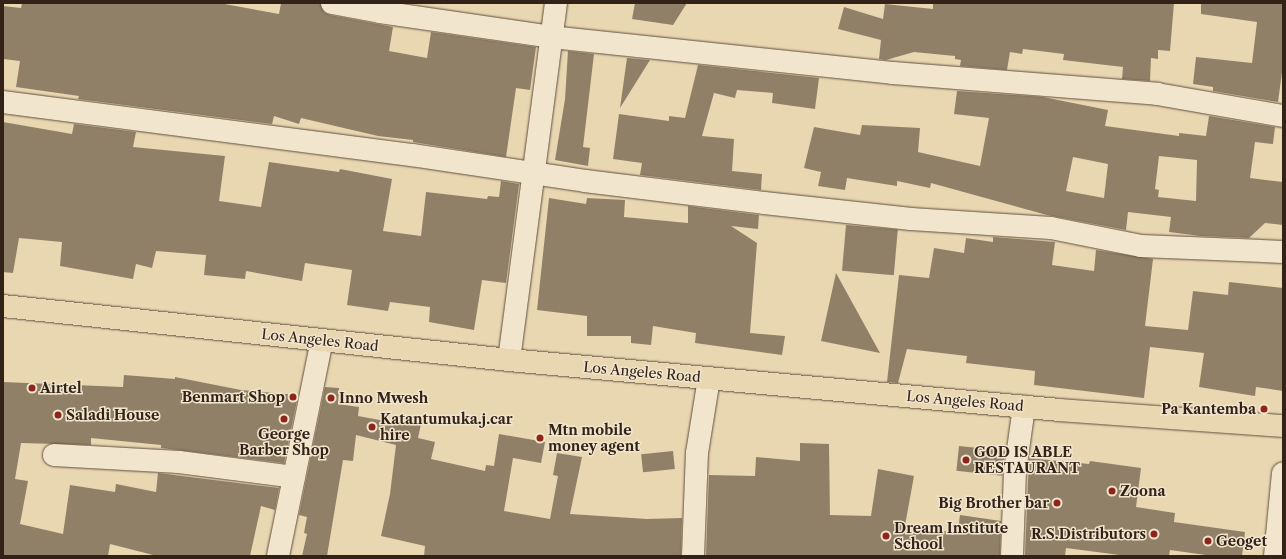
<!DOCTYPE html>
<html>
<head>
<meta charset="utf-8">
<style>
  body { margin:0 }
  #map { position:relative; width:1286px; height:559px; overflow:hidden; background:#e9d7b2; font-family:"Libre Caslon Text",serif }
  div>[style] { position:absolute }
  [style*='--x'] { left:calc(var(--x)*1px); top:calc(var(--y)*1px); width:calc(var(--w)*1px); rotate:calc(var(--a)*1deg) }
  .building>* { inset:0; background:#918068; transform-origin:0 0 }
  .roads { filter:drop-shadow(0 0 1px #604f3e) drop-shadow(0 0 1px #604f3e) }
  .minor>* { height:22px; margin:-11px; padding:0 11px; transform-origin:11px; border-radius:11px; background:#f1e5cd }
  .major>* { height:22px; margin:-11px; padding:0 11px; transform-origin:11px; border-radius:11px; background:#e9d7b2 }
  .dots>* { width:11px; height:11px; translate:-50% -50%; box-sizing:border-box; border:2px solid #f1e5cd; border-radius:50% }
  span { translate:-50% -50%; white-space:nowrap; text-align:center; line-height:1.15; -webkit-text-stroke:3px #f1e5cd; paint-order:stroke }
  .street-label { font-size:14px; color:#322218 }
  .poi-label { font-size:14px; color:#322218; font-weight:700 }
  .left { translate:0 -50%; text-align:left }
  .right { translate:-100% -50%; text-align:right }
  .frame { position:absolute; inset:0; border:4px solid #322218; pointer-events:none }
</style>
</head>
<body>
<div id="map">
  <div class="building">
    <i style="clip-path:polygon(22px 3px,219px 3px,279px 14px,281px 3px,320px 3px,324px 12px,330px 15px,393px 27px,389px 51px,427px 58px,431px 32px,536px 47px,530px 90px,516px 88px,506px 157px,413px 142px,413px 140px,378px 136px,301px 118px,299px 124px,274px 116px,272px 124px,78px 99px,79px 96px,16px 87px,20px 61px,3px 59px,3px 6px,21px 8px)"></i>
    <i style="clip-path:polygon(635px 3px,687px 3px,673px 25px,632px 19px)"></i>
    <i style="clip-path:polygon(933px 3px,1174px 3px,1170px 51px,1158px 50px,1158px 59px,1151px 58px,1150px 81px,1122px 79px,1123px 67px,1063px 60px,1064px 54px,1023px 49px,1022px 54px,1010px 52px,1007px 70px,960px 66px,961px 60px,955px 59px,955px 56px,914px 52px,886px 60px,879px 59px,881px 40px,838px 29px,844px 7px,883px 19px,885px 4px,933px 9px)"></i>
    <i style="clip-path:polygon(1201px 3px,1283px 3px,1283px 65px,1278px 102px,1213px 91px,1213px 87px,1193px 84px,1196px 57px,1252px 63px,1257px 22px,1201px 14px)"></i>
    <i style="clip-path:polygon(568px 51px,594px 54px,583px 147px,590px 148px,588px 166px,555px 160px,565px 99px)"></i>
    <i style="clip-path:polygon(627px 58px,650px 60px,620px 108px)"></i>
    <i style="clip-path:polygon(698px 65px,819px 78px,815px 109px,772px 103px,773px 93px,737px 90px,735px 98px,714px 93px,702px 136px,734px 139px,732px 171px,762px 174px,761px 190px,640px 175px,642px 163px,613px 159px,619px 114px,669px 121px,669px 116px,685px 118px)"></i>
    <i style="clip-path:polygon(evenodd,957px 91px,1043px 97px,1108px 110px,1105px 126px,1179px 136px,1179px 133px,1206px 136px,1209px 116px,1275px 127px,1273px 144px,1255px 142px,1250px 178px,1283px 182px,1283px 225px,1265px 223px,1249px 238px,1200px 236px,1169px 232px,1171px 217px,1128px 212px,1126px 230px,1047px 215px,931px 183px,930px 188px,897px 181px,897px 186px,847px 178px,845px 190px,818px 186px,821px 172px,804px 168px,814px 127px,860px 135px,862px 125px,920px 128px,918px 152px,980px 166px,989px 118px,954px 114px,957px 91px,1159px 156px,1197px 160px,1196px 201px,1158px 197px,1159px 190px,1155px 189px,1159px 156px,957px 91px,1073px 157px,1108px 164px,1104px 198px,1066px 191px,1073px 157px)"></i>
    <i style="clip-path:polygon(3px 122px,72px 134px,74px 124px,136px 132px,133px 147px,225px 156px,219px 201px,261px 207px,269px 162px,339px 172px,340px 169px,392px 179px,383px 231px,421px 236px,426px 192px,487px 199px,488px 196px,499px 197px,501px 181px,519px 184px,506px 283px,482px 280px,474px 330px,429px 322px,430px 307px,390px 302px,388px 311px,347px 305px,352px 270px,305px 263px,302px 281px,246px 271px,245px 279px,204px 275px,206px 255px,156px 251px,152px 268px,136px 264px,133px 279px,60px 266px,62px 242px,19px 238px,13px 273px,3px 272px)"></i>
    <i style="clip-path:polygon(549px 198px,586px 204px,587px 198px,625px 200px,624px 217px,688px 223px,688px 206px,759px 215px,758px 229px,731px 226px,757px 243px,750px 333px,785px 336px,782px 355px,695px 343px,696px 333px,653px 326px,651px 345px,631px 343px,631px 336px,587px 336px,587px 316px,537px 310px)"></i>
    <i style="left:846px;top:225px;width:52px;height:46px;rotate:5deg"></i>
    <i style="clip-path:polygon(993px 237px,1055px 242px,1052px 265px,1094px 271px,1096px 250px,1153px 259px,1145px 326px,1188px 330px,1193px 291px,1228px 295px,1229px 282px,1283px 288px,1283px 391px,1256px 387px,1255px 396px,1199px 387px,1204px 353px,1150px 347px,1144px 398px,1034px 385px,1035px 371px,966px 363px,967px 356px,907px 349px,898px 383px,887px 382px,899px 275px,929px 278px,934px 248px,964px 253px,966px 238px,993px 242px)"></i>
    <i style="clip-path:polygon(836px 273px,880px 353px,821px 341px)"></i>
    <i style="clip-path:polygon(124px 375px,175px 379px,175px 377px,241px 390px,298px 395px,284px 463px,161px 448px,161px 445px,91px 438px,91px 445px,21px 443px,15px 479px,28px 481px,20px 524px,63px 534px,70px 485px,115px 492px,116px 484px,156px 492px,158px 473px,279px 488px,275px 510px,261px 506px,250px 556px,157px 556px,110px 544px,108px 556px,3px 556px,3px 382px,123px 387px)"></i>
    <i style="clip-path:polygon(325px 387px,339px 388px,338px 404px,359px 407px,358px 416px,396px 423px,397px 418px,421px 424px,418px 438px,435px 442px,431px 459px,485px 471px,486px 465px,494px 466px,499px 434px,545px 442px,541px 463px,513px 458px,504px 511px,550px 519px,558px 476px,553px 475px,557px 453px,582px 457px,570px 514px,647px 519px,682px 518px,681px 556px,424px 556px,425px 546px,381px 536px,390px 494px,396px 445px,356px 435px,353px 461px,343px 460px,327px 556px,302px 556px,307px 534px,304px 533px,307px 517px,299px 515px)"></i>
    <i style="clip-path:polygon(800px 443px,829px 444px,830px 515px,871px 516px,878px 469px,914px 476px,904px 531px,958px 531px,960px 515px,1001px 521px,1000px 556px,706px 556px,709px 475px,755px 476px,756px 457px,800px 461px)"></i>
    <i style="left:959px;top:446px;width:46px;height:25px;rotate:6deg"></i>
    <i style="left:673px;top:451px;width:18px;height:32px;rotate:84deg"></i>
    <i style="clip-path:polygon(1029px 458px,1089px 464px,1090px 461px,1141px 468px,1136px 507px,1175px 513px,1174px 522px,1245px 532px,1242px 556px,1213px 556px,1170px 550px,1169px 556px,1127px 556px,1066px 548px,1065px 556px,1025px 556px)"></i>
  </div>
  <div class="roads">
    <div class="minor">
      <i style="--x:332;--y:3;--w:49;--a:10.6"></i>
      <i style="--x:380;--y:12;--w:173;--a:8.3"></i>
      <i style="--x:551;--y:37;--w:344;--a:6"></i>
      <i style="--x:893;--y:73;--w:265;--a:4.5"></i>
      <i style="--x:1157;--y:94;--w:128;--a:9.9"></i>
      <i style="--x:3;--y:102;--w:412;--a:7.4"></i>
      <i style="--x:412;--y:155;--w:175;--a:8.5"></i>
      <i style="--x:585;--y:181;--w:180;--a:7"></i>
      <i style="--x:764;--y:203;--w:148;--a:6.2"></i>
      <i style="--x:911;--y:219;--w:140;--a:3.7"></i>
      <i style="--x:1051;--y:228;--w:92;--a:11.3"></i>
      <i style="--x:1141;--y:246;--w:142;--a:2.4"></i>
      <i style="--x:509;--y:360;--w:360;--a:-82.5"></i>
      <i style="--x:54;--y:455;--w:125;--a:3.2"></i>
      <i style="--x:179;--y:462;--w:116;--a:7.4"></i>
      <i style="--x:278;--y:556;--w:220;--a:-78.5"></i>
      <i style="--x:693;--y:556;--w:103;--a:-87.8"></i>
      <i style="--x:697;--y:453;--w:76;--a:-80.9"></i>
      <i style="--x:1012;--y:556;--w:85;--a:-88"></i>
      <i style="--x:1015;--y:471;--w:65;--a:-82"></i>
      <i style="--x:1275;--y:556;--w:83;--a:-84.5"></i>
    </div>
    <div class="major">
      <i style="--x:3;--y:306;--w:509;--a:6.09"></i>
      <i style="--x:509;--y:360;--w:552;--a:5.19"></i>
      <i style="--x:1059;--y:410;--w:225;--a:4.1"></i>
    </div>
  </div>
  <div class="dots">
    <i style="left:32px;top:388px;background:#8f2418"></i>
    <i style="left:293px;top:397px;background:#8f2418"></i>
    <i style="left:331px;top:398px;background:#8f2418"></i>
    <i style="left:1264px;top:409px;background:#8f2418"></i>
    <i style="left:58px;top:415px;background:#8f2418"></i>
    <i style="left:284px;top:419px;background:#8f2418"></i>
    <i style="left:372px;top:427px;background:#8f2418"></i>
    <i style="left:540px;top:438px;background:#8f2418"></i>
    <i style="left:966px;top:460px;background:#8f2418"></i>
    <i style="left:1112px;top:491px;background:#8f2418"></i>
    <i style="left:1057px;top:503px;background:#8f2418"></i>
    <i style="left:1154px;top:534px;background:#8f2418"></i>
    <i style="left:886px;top:536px;background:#8f2418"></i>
    <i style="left:1208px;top:541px;background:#8f2418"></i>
  </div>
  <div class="street-label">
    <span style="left:320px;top:340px;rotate:6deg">Los Angeles Road</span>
    <span style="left:642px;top:372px;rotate:5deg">Los Angeles Road</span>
    <span style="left:965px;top:401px;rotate:5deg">Los Angeles Road</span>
  </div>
  <div class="poi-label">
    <span class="left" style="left:40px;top:388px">Airtel</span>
    <span class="right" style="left:285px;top:397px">Benmart Shop</span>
    <span class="left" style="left:339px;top:398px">Inno Mwesh</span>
    <span class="right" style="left:1256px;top:409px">Pa Kantemba</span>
    <span class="left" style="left:66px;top:415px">Saladi House</span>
    <span class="left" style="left:380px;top:427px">Katantumuka.j.car<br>hire</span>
    <span class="left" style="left:548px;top:438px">Mtn mobile<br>money agent</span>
    <span style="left:284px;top:442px">George<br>Barber Shop</span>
    <span class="left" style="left:974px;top:460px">GOD IS ABLE<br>RESTAURANT</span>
    <span class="left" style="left:1120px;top:491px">Zoona</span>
    <span class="right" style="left:1049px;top:503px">Big Brother bar</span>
    <span class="left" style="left:894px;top:536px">Dream Institute<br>School</span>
    <span class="right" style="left:1146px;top:534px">R.S.Distributors</span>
    <span class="left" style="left:1216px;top:541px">Geoget</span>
  </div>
  <div class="frame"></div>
</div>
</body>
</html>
